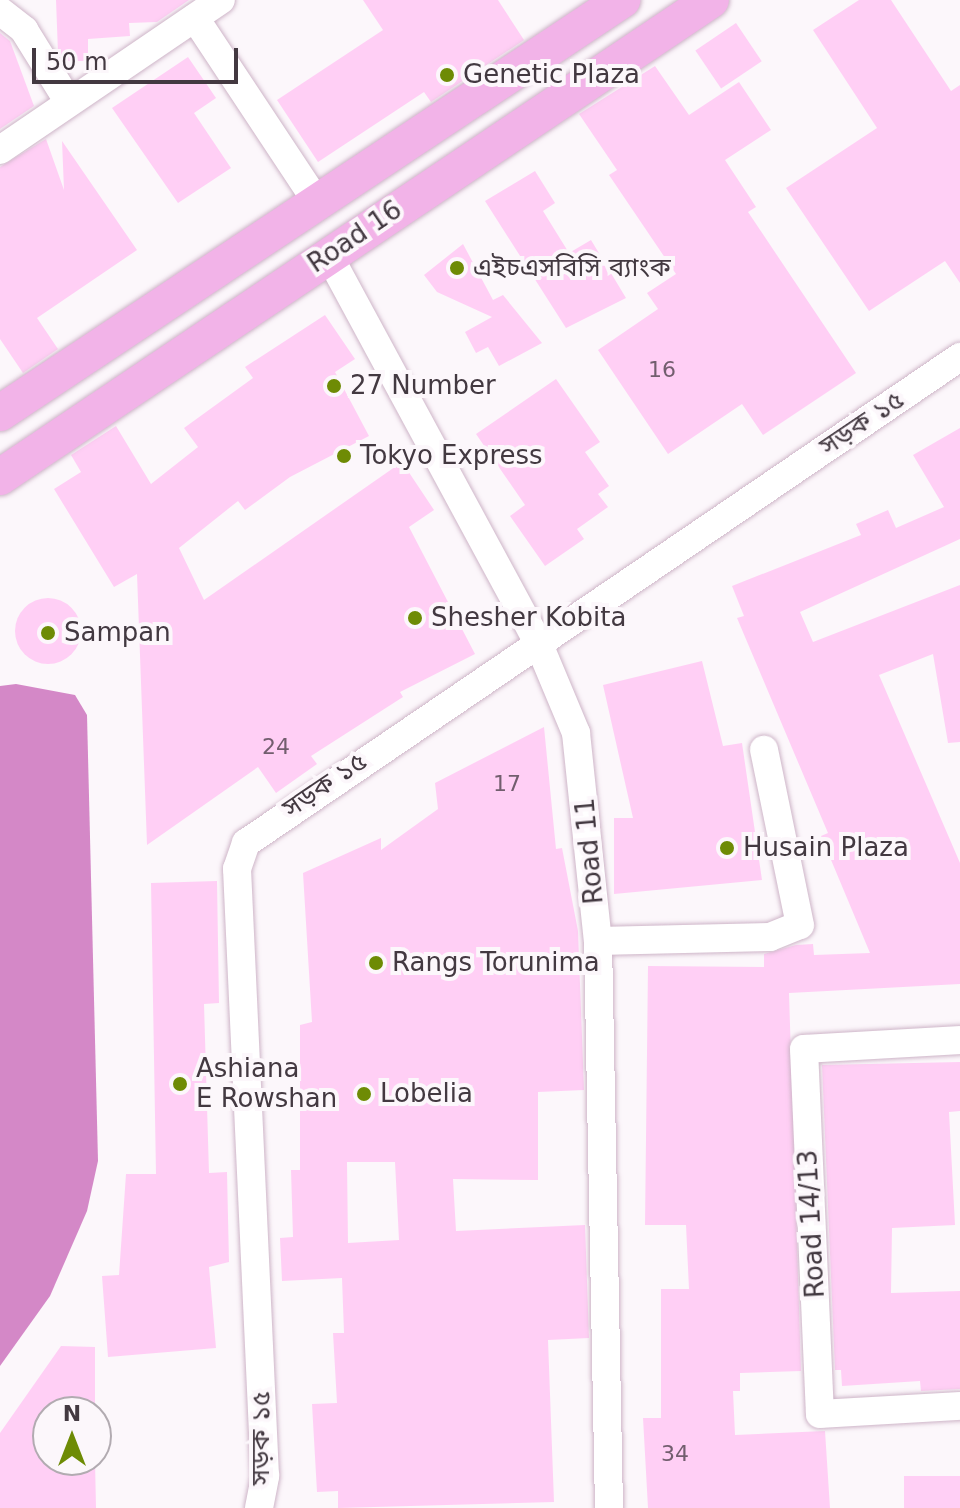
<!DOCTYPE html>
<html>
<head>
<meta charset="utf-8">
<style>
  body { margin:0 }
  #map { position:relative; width:960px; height:1508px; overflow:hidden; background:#fcf7fb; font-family:"DejaVu Sans","Noto Sans Bengali",sans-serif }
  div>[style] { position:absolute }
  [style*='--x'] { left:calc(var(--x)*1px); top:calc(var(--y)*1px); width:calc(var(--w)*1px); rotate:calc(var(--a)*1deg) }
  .water>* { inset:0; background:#d488c7 }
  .building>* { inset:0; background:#ffcff5; transform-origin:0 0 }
  .round { border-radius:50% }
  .roads { filter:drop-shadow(0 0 2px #ceb5c8) drop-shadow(0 0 2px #ceb5c8) }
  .minor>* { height:28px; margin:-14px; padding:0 14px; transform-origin:14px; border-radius:14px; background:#fff }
  .major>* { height:36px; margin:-18px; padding:0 18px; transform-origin:18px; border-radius:18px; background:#f2b3e8 }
  .dots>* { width:22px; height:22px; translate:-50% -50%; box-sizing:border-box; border:4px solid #fcf7fb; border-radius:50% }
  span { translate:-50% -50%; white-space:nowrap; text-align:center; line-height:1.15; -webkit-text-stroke:8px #fcf7fb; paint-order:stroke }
  .number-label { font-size:22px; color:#725e6e }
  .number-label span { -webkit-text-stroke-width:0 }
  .poi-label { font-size:26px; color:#433941 }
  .left { translate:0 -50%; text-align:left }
  .street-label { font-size:26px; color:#433941 }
  .north { position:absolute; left:32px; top:1396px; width:80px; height:80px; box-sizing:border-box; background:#fcf7fb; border:2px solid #b2abb1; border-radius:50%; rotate:0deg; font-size:22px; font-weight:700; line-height:32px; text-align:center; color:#433941 }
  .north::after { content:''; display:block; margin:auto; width:28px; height:36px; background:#6e8b05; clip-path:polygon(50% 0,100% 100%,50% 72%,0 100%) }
  .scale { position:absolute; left:32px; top:48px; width:206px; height:36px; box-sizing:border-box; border:4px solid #433941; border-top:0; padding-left:10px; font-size:24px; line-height:28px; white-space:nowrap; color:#433941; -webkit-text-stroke:6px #fcf7fb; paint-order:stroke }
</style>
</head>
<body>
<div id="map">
  <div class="water">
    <i style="clip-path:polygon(16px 684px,75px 695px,87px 715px,98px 1161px,87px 1211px,50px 1296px,0 1366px,0 686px)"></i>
  </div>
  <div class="building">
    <i style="clip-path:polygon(56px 0,189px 0,157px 22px,129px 23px,130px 36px,88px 39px,88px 61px,63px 61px,58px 53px)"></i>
    <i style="clip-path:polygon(363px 0,498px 0,524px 40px,431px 102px,424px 92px,318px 162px,277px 100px,383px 30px)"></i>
    <i style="clip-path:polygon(859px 0,891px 0,951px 91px,960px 85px,960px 283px,945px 261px,869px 311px,786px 188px,877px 128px,813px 30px)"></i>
    <i style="left:736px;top:23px;width:46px;height:49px;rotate:56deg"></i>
    <i style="clip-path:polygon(0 33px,10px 41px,34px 106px,0 129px)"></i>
    <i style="clip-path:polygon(188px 57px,216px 98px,194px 113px,231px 168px,178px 203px,112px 108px)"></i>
    <i style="clip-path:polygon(655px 66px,689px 115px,739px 82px,771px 130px,725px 160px,756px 207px,748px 212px,856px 373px,763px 435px,742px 404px,668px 454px,598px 350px,658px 309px,647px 293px,676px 274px,609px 175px,617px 170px,579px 114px)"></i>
    <i style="clip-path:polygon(46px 139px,64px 190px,62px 141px,137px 250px,37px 318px,58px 349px,23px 373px,0 339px,0 167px)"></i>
    <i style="clip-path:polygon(535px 171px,555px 203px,543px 211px,569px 253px,591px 240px,626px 298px,566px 328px,485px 201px)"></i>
    <i style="clip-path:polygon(463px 244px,493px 300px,503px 295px,542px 343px,499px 366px,488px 347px,476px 353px,465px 332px,492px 317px,437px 292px,424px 275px)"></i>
    <i style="clip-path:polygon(325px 315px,355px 359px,335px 372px,369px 436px,290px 477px,245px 510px,238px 501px,179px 548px,204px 600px,402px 462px,434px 510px,409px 527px,475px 654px,400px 692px,403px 697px,311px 756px,317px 764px,276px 793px,258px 767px,147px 845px,137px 574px,114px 587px,54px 489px,81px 472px,71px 455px,116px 426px,151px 484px,198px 447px,184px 428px,253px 378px,245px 367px)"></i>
    <i style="clip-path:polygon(556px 379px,600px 442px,585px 452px,609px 486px,598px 494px,608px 507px,577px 529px,584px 539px,545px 566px,510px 516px,525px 505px,476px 434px)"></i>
    <i style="clip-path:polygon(960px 428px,960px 539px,800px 612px,813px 642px,960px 585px,960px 742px,948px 743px,933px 654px,879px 675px,960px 863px,960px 984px,789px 993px,801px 1371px,740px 1373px,740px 1391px,733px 1391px,735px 1435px,825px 1431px,830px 1508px,648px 1508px,643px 1418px,661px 1418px,661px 1289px,689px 1289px,686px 1225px,645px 1225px,648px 966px,764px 967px,764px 954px,796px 945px,813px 944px,814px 955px,870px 953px,821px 836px,828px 833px,737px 618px,744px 616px,732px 586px,861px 535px,856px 524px,888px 510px,896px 528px,944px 507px,913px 455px)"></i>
    <i class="round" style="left:15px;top:598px;width:66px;height:66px"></i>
    <i style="clip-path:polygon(702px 661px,723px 746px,742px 743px,762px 880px,614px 894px,614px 818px,633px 818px,603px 685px)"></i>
    <i style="clip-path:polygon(evenodd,544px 727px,556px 849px,562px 848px,578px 931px,584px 1090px,538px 1092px,538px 1180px,453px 1179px,456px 1231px,585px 1225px,589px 1338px,548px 1340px,554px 1502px,338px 1508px,338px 1491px,317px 1492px,312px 1404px,337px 1403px,333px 1333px,344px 1333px,342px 1278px,282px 1281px,280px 1238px,293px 1237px,291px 1170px,300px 1170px,300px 1025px,312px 1022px,303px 873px,381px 838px,381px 850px,438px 809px,435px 783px,544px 727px,347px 1162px,395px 1162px,399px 1240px,348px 1243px,347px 1162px)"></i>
    <i style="clip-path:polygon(217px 881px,219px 1003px,204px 1004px,209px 1173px,227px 1172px,229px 1262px,209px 1267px,216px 1348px,108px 1357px,102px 1276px,119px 1275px,126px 1174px,156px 1174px,151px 883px)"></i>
    <i style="clip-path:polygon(960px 1062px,960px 1111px,949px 1112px,955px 1225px,892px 1228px,891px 1293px,960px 1291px,960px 1389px,921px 1391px,920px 1381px,842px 1386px,841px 1370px,835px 1370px,822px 1065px)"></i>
    <i style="clip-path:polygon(61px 1346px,95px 1347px,95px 1412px,48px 1412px,48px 1460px,95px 1460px,96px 1508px,0 1508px,0 1433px)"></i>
    <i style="left:960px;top:1476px;width:32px;height:56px;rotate:90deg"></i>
  </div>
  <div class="roads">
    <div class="minor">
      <i style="--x:0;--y:11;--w:31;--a:38"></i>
      <i style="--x:24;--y:30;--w:84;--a:58.2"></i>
      <i style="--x:195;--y:18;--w:221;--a:56.5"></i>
      <i style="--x:0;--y:150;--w:267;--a:-34.2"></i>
      <i style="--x:328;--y:254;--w:441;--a:61.6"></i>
      <i style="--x:538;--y:642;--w:99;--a:67.3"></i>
      <i style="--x:576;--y:733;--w:209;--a:84"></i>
      <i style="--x:598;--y:941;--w:567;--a:88.89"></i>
      <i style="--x:598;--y:941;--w:172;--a:-1.3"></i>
      <i style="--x:770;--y:937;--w:32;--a:-22"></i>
      <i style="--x:800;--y:925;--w:179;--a:-101.6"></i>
      <i style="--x:960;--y:1040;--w:156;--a:176.7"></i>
      <i style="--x:804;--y:1049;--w:365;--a:87.5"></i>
      <i style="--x:820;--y:1414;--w:140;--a:-3.3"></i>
      <i style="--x:259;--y:1508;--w:33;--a:-79"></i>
      <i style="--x:265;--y:1476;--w:608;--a:-92.64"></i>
      <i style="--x:237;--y:869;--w:28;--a:-71"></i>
      <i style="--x:246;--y:843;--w:864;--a:-34.24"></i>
    </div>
    <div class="major">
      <i style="--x:0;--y:413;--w:747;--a:-33.58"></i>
      <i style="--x:0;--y:477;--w:856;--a:-33.86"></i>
    </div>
  </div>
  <div class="dots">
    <i style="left:447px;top:75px;background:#6e8b05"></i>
    <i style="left:457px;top:268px;background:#6e8b05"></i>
    <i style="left:334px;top:386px;background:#6e8b05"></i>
    <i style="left:344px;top:456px;background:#6e8b05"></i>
    <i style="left:415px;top:618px;background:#6e8b05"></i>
    <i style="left:48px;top:633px;background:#6e8b05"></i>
    <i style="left:727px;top:848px;background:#6e8b05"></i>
    <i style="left:376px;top:963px;background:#6e8b05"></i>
    <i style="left:180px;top:1084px;background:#6e8b05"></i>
    <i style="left:364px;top:1094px;background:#6e8b05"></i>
  </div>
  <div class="number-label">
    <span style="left:662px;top:370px">16</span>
    <span style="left:276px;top:747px">24</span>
    <span style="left:507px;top:784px">17</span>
    <span style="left:675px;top:1454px">34</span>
  </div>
  <div class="poi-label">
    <span class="left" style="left:463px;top:75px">Genetic Plaza</span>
    <span class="left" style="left:473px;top:268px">এইচএসবিসি ব্যাংক</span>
    <span class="left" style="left:350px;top:386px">27 Number</span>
    <span class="left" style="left:360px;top:456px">Tokyo Express</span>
    <span class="left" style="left:431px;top:618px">Shesher Kobita</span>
    <span class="left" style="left:64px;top:633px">Sampan</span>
    <span class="left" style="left:743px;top:848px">Husain Plaza</span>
    <span class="left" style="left:392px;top:963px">Rangs Torunima</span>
    <span class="left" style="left:196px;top:1084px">Ashiana<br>E Rowshan</span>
    <span class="left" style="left:380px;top:1094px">Lobelia</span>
  </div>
  <div class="street-label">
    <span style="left:355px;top:237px;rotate:-34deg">Road 16</span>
    <span style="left:862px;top:423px;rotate:-34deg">সড়ক ১৫</span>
    <span style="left:325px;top:785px;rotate:-34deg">সড়ক ১৫</span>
    <span style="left:590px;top:851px;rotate:-95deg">Road 11</span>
    <span style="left:812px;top:1224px;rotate:-93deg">Road 14/13</span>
    <span style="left:261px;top:1438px;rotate:-90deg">সড়ক ১৫</span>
  </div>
  <div class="north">N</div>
  <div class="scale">50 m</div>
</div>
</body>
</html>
